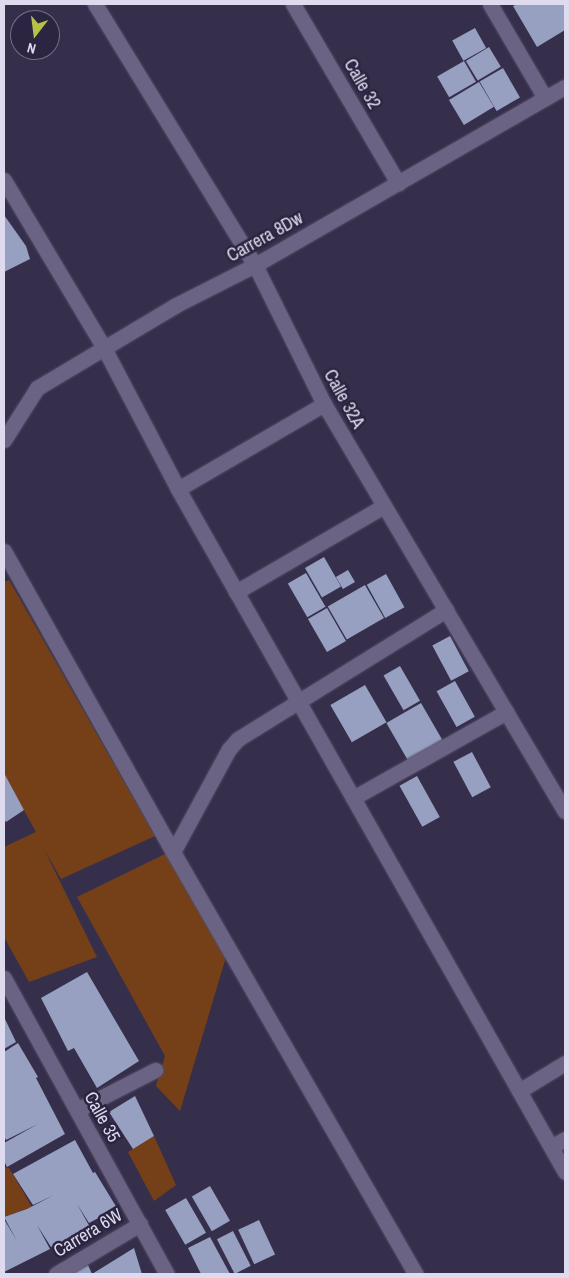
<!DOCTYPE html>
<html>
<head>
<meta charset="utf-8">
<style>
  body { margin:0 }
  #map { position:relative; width:569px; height:1278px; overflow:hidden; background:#352f4c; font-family:"Archivo Narrow",sans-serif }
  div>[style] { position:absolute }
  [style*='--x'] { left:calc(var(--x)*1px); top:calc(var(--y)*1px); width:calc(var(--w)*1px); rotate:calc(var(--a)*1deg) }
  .green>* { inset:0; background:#754018 }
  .building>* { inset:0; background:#98a0c2; transform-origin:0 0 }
  .roads { filter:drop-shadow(0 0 1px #534d66) drop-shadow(0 0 1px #534d66) }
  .street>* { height:15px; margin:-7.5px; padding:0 7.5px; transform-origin:7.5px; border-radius:7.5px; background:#6a6383 }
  span { translate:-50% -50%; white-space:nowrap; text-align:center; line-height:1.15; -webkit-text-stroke:5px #2b2541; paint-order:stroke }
  .street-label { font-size:18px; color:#dfdbee }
  .frame { position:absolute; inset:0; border:5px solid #dfdbee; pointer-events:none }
  .north { position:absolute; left:10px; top:10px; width:50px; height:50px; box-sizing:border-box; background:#2b2541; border:1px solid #736e86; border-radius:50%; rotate:195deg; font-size:14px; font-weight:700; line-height:20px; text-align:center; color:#dfdbee }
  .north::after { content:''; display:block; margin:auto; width:18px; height:22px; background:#b7c148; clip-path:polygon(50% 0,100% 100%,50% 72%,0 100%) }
</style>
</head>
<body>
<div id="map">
  <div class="green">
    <i style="clip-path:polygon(9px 580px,155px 836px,61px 879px,44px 849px,97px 957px,29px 982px,4px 937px,4px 847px,36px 832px,4px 774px,4px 582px)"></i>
    <i style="clip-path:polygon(167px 853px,229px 947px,180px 1111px,156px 1086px,165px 1056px,77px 897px)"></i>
    <i style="clip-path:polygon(154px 1136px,176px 1185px,154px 1201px,128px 1152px)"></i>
    <i style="clip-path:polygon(4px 1167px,9px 1168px,32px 1207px,4px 1217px)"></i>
  </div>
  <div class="building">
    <i style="clip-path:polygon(518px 4px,565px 4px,565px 30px,537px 47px,513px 6px)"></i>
    <i style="left:475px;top:28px;width:23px;height:26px;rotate:61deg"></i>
    <i style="left:489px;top:47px;width:23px;height:27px;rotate:59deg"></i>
    <i style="left:464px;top:61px;width:24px;height:31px;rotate:60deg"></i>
    <i style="left:503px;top:68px;width:34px;height:27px;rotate:60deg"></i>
    <i style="left:479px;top:82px;width:29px;height:35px;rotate:59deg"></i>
    <i style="clip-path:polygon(4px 215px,26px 246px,30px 259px,4px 272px)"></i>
    <i style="left:324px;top:557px;width:34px;height:22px;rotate:60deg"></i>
    <i style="left:348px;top:570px;width:14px;height:14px;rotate:60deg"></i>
    <i style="left:306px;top:573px;width:39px;height:21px;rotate:60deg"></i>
    <i style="left:386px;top:574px;width:38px;height:22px;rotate:61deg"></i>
    <i style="left:365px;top:585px;width:38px;height:43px;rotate:60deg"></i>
    <i style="left:327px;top:608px;width:38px;height:22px;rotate:60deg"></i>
    <i style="left:450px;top:636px;width:40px;height:20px;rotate:62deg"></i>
    <i style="left:400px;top:666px;width:40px;height:19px;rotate:60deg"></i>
    <i style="left:455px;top:681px;width:41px;height:21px;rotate:61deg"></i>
    <i style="left:365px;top:685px;width:43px;height:40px;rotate:60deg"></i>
    <i style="left:421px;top:703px;width:43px;height:40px;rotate:60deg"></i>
    <i style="left:472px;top:752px;width:40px;height:21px;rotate:62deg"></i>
    <i style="clip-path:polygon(4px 773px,24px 810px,6px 822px,4px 819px)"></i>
    <i style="left:417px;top:776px;width:47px;height:20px;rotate:61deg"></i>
    <i style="clip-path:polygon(87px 972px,139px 1061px,97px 1088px,74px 1048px,68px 1051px,41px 998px)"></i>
    <i style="clip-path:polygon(4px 1017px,16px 1042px,4px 1049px)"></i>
    <i style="clip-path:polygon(18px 1043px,38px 1077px,36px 1078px,65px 1134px,7px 1167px,4px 1161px,4px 1143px,38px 1124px,6px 1140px,4px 1136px,4px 1052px)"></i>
    <i style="clip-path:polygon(135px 1096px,154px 1136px,133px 1149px,109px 1112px)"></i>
    <i style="clip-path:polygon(75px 1140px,93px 1173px,95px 1172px,117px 1208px,89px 1223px,77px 1204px,91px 1229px,51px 1247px,37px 1225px,50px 1249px,4px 1272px,4px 1219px,17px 1241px,4px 1217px,27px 1209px,54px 1195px,33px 1205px,13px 1174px)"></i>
    <i style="left:210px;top:1186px;width:40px;height:21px;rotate:60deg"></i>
    <i style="left:186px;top:1198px;width:40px;height:24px;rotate:60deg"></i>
    <i style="left:259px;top:1220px;width:38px;height:23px;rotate:65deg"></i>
    <i style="left:233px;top:1231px;width:39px;height:18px;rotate:63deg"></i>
    <i style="clip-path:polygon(210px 1237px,230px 1274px,201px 1274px,188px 1248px)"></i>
    <i style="clip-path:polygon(134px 1248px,142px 1274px,69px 1274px,88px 1265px,92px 1274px)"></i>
  </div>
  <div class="roads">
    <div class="street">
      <i style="--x:95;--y:4;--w:306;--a:58.5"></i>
      <i style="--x:255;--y:265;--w:155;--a:63.6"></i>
      <i style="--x:324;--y:404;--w:473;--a:59.4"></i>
      <i style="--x:293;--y:4;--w:208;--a:59.6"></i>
      <i style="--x:490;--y:4;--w:109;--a:59.7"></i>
      <i style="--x:4;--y:180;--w:196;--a:59.2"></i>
      <i style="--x:104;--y:348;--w:159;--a:62.3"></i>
      <i style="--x:178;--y:489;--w:785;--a:60.46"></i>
      <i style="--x:4;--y:440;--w:62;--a:-57.6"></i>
      <i style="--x:37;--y:388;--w:162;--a:-30.8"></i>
      <i style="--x:176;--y:305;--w:89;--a:-26.9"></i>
      <i style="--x:255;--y:265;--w:357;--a:-29.9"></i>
      <i style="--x:178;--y:489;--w:169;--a:-30.2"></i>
      <i style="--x:4;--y:551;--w:345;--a:60.7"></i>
      <i style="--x:173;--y:852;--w:487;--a:60.1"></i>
      <i style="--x:236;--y:592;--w:171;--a:-30.2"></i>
      <i style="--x:353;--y:798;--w:176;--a:-29.3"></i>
      <i style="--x:173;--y:852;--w:117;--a:-61.5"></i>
      <i style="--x:229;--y:749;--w:13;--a:-48"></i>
      <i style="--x:238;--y:739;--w:245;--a:-31.8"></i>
      <i style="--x:4;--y:978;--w:338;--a:61.2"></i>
      <i style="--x:519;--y:1091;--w:54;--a:-31.3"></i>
      <i style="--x:77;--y:1110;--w:88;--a:-27.1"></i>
      <i style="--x:551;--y:1147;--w:16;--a:-30"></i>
      <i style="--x:56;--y:1274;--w:98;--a:-30.8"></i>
    </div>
  </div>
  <div class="street-label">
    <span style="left:362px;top:84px;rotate:60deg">Calle 32</span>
    <span style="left:265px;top:237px;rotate:-29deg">Carrera 8Dw</span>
    <span style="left:344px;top:399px;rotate:61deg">Calle 32A</span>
    <span style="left:102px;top:1117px;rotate:61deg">Calle 35</span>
    <span style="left:88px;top:1233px;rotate:-31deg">Carrera 6W</span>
  </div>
  <div class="frame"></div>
  <div class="north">N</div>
</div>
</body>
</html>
